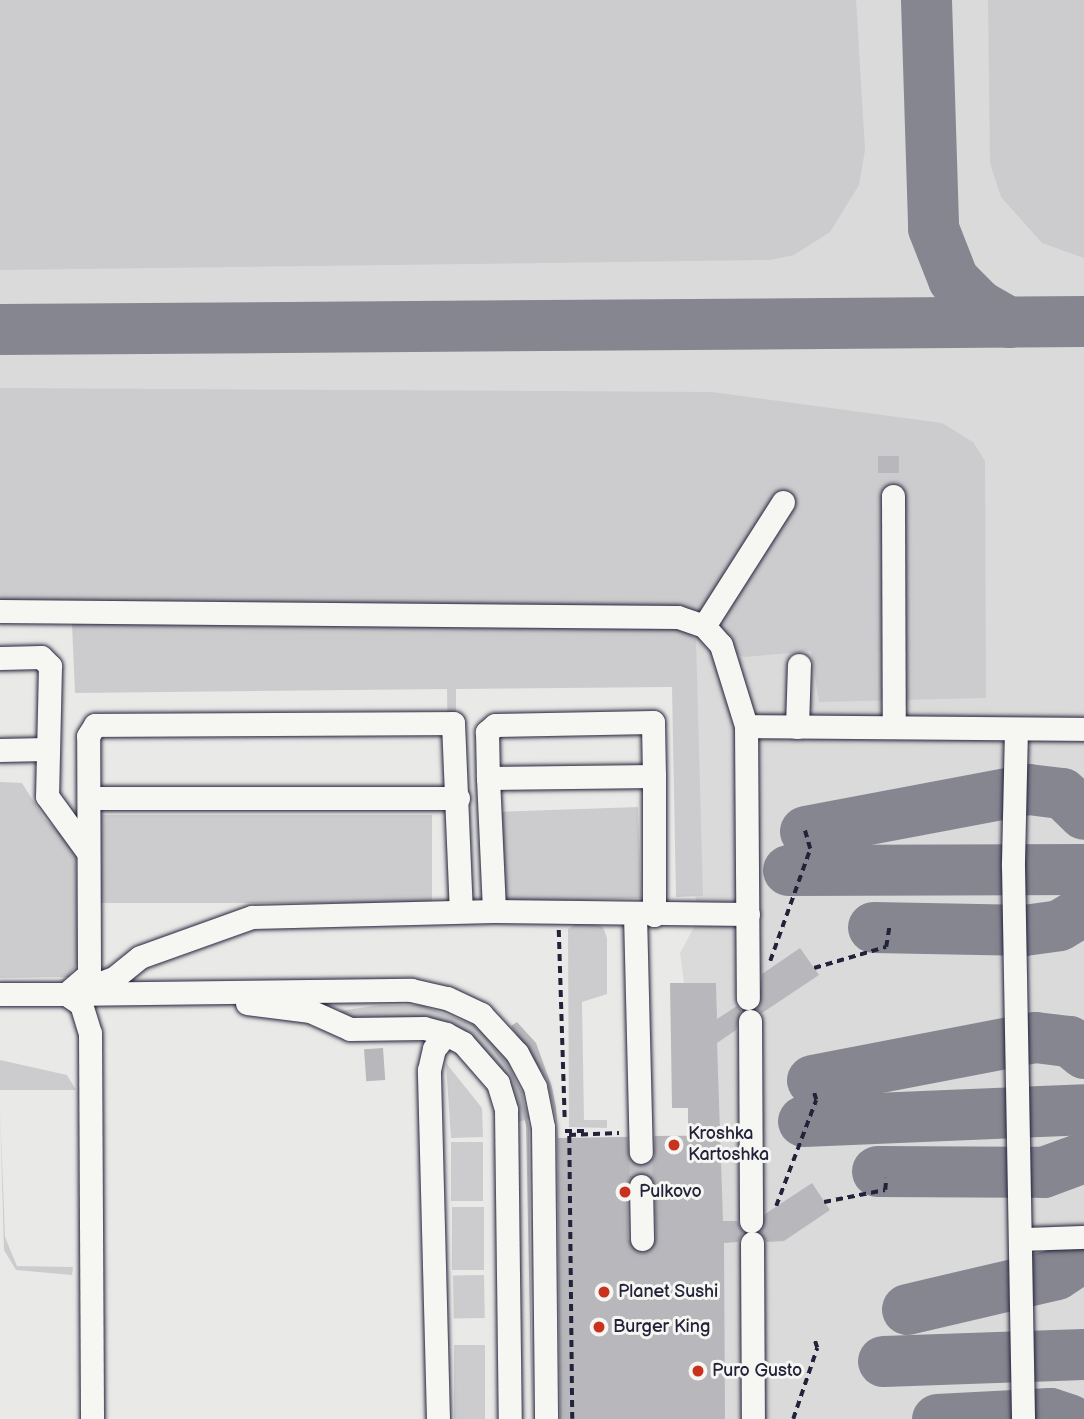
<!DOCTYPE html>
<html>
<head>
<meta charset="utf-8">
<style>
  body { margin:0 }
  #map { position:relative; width:1084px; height:1419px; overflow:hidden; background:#e9e9e7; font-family:"Balsamiq Sans",sans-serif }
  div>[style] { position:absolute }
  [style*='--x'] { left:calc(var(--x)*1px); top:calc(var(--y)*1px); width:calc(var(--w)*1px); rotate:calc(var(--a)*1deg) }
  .built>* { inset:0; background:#dadada }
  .green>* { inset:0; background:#ccccce; transform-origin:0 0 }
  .taxiway>* { height:51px; margin:-25.5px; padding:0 25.5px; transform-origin:25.5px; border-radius:25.5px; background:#868691 }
  .building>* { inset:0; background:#b8b8bc; transform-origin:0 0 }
  .minor-tunnel>* { height:23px; margin-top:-11.5px; transform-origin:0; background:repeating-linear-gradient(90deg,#c1c1c5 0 23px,transparent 0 34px) }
  .path>* { height:3.5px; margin-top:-1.75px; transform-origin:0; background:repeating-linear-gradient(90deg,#22223b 0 7px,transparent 0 12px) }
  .roads { filter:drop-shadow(0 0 2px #22223b) drop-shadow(0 0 2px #22223b) }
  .minor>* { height:23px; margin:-11.5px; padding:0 11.5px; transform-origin:11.5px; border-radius:11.5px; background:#f6f6f2 }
  .dots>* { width:19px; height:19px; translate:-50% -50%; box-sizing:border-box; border:4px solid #f6f6f2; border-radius:50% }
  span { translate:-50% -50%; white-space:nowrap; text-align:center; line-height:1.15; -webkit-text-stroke:6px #f6f6f2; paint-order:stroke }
  .poi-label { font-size:18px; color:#22223b }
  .left { translate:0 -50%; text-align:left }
</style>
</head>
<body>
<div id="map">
  <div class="built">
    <i style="clip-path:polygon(0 0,1084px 0,1084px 1419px,576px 1419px,574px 1138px,688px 1135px,688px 1108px,672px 1108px,684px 983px,680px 953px,700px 916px,692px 884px,685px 640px,0 622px)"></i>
  </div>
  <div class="green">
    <i style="clip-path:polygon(0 0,856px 0,865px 150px,859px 185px,830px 232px,794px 255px,770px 260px,0 270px)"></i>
    <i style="clip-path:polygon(988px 0,1084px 0,1084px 258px,1042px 243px,1001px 197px,990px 163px)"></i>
    <i style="clip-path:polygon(0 388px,712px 392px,942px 423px,973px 442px,985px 461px,986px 698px,819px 702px,811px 651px,744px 657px,690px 635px,696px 640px,703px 896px,676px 897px,672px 687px,456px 689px,456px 749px,448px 749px,447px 689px,75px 693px,72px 624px,0 622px)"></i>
    <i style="clip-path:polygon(0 782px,22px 783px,44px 818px,76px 849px,78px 963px,68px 977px,0 978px)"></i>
    <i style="left:638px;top:807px;width:91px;height:137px;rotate:88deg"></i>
    <i style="left:432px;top:815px;width:88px;height:337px;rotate:90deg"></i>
    <i style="clip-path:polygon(582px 920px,603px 927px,607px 938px,607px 994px,582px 1002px,584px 1120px,607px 1120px,607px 1128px,569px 1127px,568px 929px)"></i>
    <i style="clip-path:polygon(380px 1005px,421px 1005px,474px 1025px,507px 1057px,530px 1119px,517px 1122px,476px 1045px,339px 1021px,333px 1012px)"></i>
    <i style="clip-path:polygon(0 1060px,67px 1075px,76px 1090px,0 1090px)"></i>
    <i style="clip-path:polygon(446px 1063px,482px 1108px,483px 1137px,451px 1138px)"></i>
    <i style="clip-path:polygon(0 1108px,5px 1237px,17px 1266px,73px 1267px,72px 1275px,16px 1270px,4px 1250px)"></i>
    <i style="left:483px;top:1142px;width:59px;height:32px;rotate:90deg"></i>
    <i style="left:452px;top:1207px;width:32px;height:63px"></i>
    <i style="left:484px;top:1275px;width:43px;height:31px;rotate:89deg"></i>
    <i style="left:454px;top:1345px;width:31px;height:74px"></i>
  </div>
  <div class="taxiway">
    <i style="--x:926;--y:0;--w:228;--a:88.2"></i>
    <i style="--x:933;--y:228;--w:55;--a:68.6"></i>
    <i style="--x:953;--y:279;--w:37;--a:45"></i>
    <i style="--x:979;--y:305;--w:34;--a:30"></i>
    <i style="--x:0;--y:329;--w:1084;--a:-0.42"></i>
    <i style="--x:805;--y:831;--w:227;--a:-10.7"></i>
    <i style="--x:1028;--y:789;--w:34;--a:7"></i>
    <i style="--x:1062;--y:793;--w:30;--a:44"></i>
    <i style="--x:788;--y:870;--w:296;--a:-0.2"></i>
    <i style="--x:873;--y:927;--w:151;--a:1.1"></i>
    <i style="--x:1024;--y:930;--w:35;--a:-8"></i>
    <i style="--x:1059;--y:925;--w:29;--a:-31"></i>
    <i style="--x:812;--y:1080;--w:227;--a:-10.9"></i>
    <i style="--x:1035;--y:1037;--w:34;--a:7"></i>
    <i style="--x:1069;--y:1041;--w:19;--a:39"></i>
    <i style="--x:803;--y:1121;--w:281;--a:-2.4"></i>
    <i style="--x:877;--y:1171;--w:166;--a:0.3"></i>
    <i style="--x:1043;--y:1172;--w:44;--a:-20.1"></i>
    <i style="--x:907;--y:1309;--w:153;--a:-13.2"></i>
    <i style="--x:1056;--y:1274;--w:33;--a:-33"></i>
    <i style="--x:883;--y:1361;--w:201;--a:-2"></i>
    <i style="--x:937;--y:1419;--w:113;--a:-3"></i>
    <i style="--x:1050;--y:1413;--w:20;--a:18"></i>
  </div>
  <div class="building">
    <i style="left:878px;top:456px;width:21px;height:17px"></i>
    <i style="clip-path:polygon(800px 948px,819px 975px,762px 1013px,757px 1009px,762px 974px)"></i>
    <i style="clip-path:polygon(evenodd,670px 983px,716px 983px,717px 1019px,737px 1006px,741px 1010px,736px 1030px,717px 1043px,723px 1221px,737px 1221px,743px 1232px,738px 1242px,724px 1243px,725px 1419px,560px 1419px,557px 1124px,547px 1080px,511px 1026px,517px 1022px,536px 1043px,552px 1087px,556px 1107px,558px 1138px,627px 1137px,629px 1159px,642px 1166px,654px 1158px,655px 1136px,688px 1136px,688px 1108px,672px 1108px,670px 983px,640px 1172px,655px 1186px,656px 1239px,643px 1253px,628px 1239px,627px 1186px,640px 1172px)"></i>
    <i style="clip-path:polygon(490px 1045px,505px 1061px,522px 1092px,529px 1128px,532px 1419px,526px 1125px,511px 1075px)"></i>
    <i style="left:383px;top:1048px;width:32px;height:19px;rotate:86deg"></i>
    <i style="clip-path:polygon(812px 1183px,830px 1210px,784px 1241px,766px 1242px,760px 1232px,765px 1214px)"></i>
  </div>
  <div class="minor-tunnel">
    <i style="--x:641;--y:1152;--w:34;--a:90"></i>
  </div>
  <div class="path">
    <i style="--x:559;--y:930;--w:191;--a:88.2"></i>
    <i style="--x:770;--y:961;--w:119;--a:-70.3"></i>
    <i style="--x:810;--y:849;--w:19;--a:-106"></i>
    <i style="--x:814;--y:968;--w:75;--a:-16.3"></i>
    <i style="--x:886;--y:947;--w:19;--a:-81"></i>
    <i style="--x:565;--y:1131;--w:20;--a:0"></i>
    <i style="--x:824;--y:1202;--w:62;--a:-11.1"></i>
    <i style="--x:885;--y:1190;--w:12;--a:-85"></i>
    <i style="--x:776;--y:1206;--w:113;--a:-69.3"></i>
    <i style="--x:816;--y:1100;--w:10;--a:-107"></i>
    <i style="--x:572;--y:1419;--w:284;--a:-90.6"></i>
    <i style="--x:569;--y:1135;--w:50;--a:-2.3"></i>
    <i style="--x:793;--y:1419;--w:75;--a:-71.3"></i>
    <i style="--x:817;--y:1348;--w:9;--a:-108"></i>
  </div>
  <div class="roads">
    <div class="minor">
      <i style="--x:893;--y:496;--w:231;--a:89.8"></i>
      <i style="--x:0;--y:611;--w:678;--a:0.51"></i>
      <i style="--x:678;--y:617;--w:28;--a:19"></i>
      <i style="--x:704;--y:626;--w:25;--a:48"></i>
      <i style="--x:721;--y:645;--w:85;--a:72.8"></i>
      <i style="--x:746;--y:726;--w:272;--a:89.6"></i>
      <i style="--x:704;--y:626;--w:147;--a:-57.5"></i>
      <i style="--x:0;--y:658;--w:41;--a:-1.4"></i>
      <i style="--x:41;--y:657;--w:13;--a:45"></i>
      <i style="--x:50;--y:666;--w:130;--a:91.3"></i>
      <i style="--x:47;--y:796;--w:68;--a:54"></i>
      <i style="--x:746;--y:726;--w:338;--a:0.5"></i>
      <i style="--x:797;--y:727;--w:62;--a:-88.2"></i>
      <i style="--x:1016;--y:729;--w:137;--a:91.3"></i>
      <i style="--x:1013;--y:866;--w:553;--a:88.96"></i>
      <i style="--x:0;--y:750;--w:46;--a:-1.2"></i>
      <i style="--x:488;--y:778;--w:133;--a:87.4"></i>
      <i style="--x:89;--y:798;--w:369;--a:0"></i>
      <i style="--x:635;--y:914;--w:238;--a:88.6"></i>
      <i style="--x:654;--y:915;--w:139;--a:-90"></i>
      <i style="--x:654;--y:776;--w:54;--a:-91.1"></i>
      <i style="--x:653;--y:722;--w:158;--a:178.9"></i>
      <i style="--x:495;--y:725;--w:11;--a:139"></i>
      <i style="--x:487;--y:732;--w:46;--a:88.8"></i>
      <i style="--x:488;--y:778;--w:166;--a:-0.7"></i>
      <i style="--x:92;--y:986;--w:23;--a:-20"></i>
      <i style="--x:114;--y:978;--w:33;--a:-39"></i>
      <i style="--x:140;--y:957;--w:119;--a:-19.7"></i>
      <i style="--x:252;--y:917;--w:242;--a:-1.4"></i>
      <i style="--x:494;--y:911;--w:254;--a:0.7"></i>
      <i style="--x:0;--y:994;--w:66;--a:0"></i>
      <i style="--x:66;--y:994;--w:18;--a:34"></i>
      <i style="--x:81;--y:1004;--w:30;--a:73"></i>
      <i style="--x:90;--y:1033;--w:386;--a:89.7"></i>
      <i style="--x:66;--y:994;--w:345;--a:-0.7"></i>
      <i style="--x:411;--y:990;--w:37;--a:13"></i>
      <i style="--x:447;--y:998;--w:38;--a:25"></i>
      <i style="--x:481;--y:1014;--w:53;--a:47.3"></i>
      <i style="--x:517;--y:1053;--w:38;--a:62"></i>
      <i style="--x:535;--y:1087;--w:41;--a:78.7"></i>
      <i style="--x:543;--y:1127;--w:292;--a:89.4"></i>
      <i style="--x:66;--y:994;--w:30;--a:-41"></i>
      <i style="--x:89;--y:974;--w:238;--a:-90.2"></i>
      <i style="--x:88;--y:736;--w:13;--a:-58"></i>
      <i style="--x:95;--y:725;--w:358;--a:-0.3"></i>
      <i style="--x:453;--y:723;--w:188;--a:87.6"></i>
      <i style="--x:247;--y:1003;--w:64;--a:7.2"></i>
      <i style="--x:310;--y:1011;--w:44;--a:24.2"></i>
      <i style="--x:350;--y:1029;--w:74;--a:-0.8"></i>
      <i style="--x:424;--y:1028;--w:23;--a:15"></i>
      <i style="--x:446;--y:1034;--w:19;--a:28"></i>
      <i style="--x:463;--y:1043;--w:53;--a:48.8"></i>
      <i style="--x:498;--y:1083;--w:28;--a:73"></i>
      <i style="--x:506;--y:1110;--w:309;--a:89.3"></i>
      <i style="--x:750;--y:1021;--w:200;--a:89.7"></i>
      <i style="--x:641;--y:1186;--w:53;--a:88.9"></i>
      <i style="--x:1023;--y:1239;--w:61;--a:-1.9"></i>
      <i style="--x:752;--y:1243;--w:176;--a:89.7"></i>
      <i style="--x:438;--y:1419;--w:349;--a:-91.5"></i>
      <i style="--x:429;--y:1070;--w:22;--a:-77"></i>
      <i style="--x:434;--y:1049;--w:19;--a:-51"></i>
    </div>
  </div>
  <div class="dots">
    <i style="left:674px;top:1145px;background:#c8321e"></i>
    <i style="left:625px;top:1192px;background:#c8321e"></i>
    <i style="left:604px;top:1292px;background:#c8321e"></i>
    <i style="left:599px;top:1327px;background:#c8321e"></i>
    <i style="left:698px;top:1371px;background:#c8321e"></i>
  </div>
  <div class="poi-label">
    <span class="left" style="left:688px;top:1145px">Kroshka<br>Kartoshka</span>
    <span class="left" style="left:639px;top:1192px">Pulkovo</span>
    <span class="left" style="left:618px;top:1292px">Planet Sushi</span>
    <span class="left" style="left:613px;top:1327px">Burger King</span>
    <span class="left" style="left:712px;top:1371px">Puro Gusto</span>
  </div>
</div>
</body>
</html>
